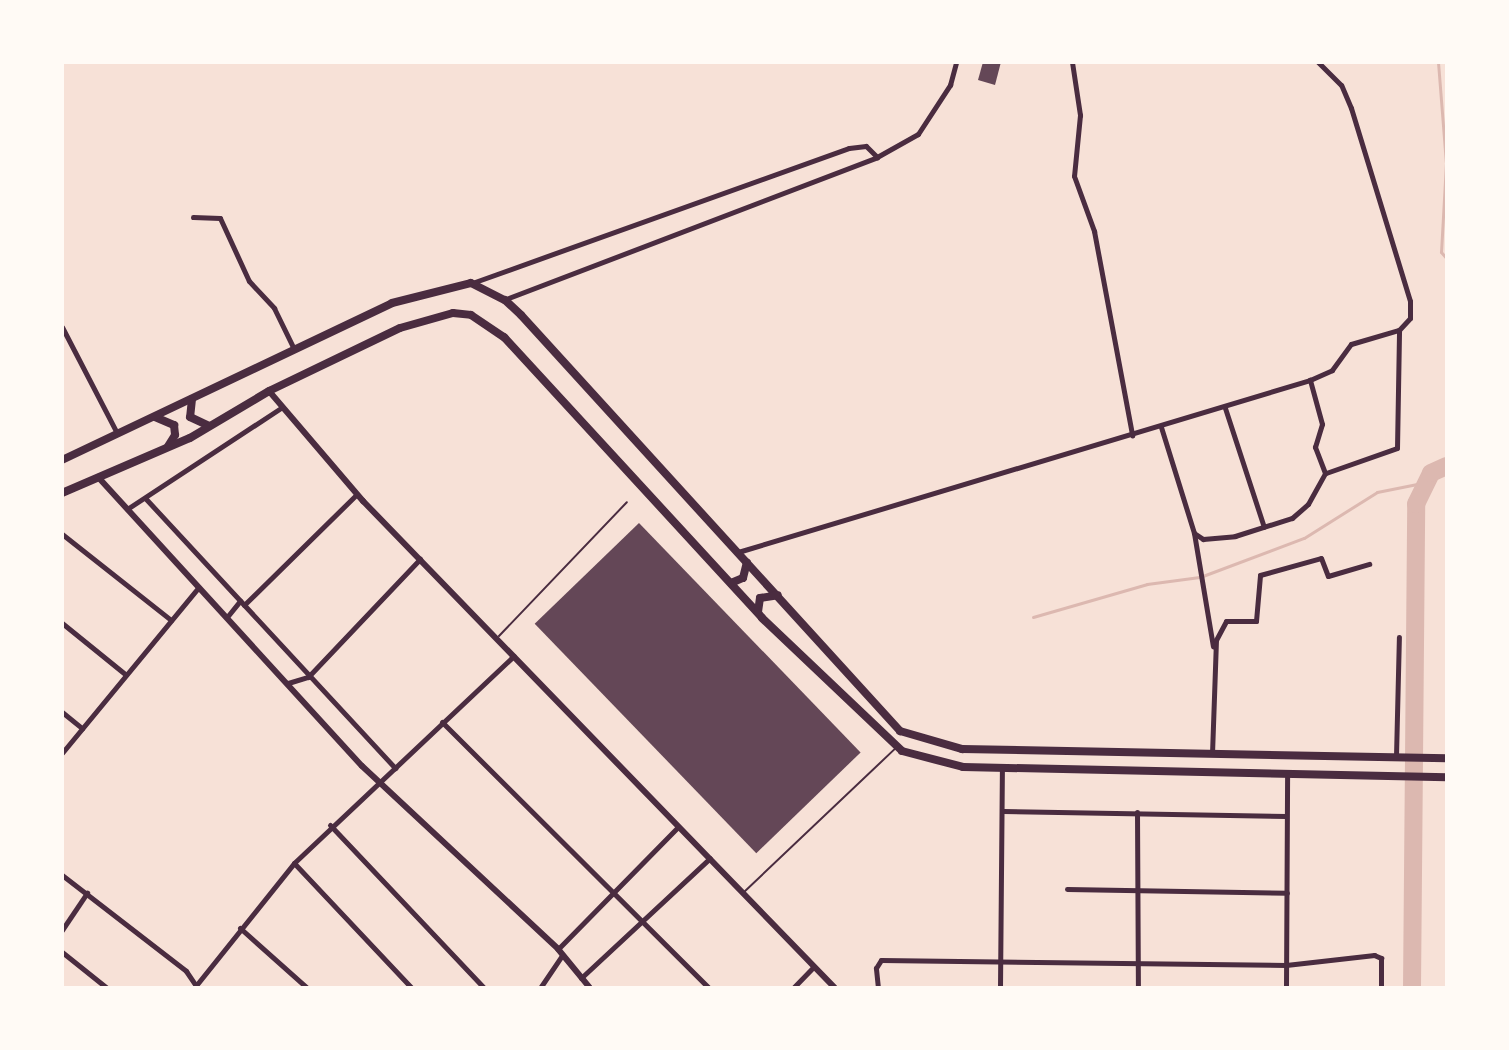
<!DOCTYPE html>
<html>
<head>
<meta charset="utf-8">
<style>
  body { margin:0 }
  #map { position:relative; width:1509px; height:1050px; overflow:hidden; background:#f7e1d7; font-family:"Open Sans",sans-serif }
  div>[style] { position:absolute }
  [style*='--x'] { left:calc(var(--x)*1px); top:calc(var(--y)*1px); width:calc(var(--w)*1px); rotate:calc(var(--a)*1deg) }
  .stream>* { height:3px; margin:-1.5px; padding:0 1.5px; transform-origin:1.5px; border-radius:1.5px; background:#dcb8b0 }
  .river>* { height:18px; margin:-9px; padding:0 9px; transform-origin:9px; border-radius:9px; background:#dcb8b0 }
  .building>* { inset:0; background:#644757; transform-origin:0 0 }
  .service>* { height:2px; margin:-1px; padding:0 1px; transform-origin:1px; border-radius:1px; background:#4a2c40 }
  .minor>* { height:5px; margin:-2.5px; padding:0 2.5px; transform-origin:2.5px; border-radius:2.5px; background:#4a2c40 }
  .tertiary>* { height:6px; margin:-3px; padding:0 3px; transform-origin:3px; border-radius:3px; background:#4a2c40 }
  .trunk>* { height:8px; margin:-4px; padding:0 4px; transform-origin:4px; border-radius:4px; background:#4a2c40 }
  span { translate:-50% -50%; white-space:nowrap; text-align:center; line-height:1.15; -webkit-text-stroke:8px #fffaf5; paint-order:stroke }
  .frame { position:absolute; inset:0; border:64px solid #fffaf5; pointer-events:none }
</style>
</head>
<body>
<div id="map">
  <div class="stream">
    <i style="--x:1438;--y:62;--w:101;--a:85.5"></i>
    <i style="--x:1446;--y:163;--w:89;--a:93.2"></i>
    <i style="--x:1441;--y:252;--w:9;--a:49"></i>
    <i style="--x:1033;--y:617;--w:119;--a:-16.1"></i>
    <i style="--x:1147;--y:584;--w:53;--a:-7.5"></i>
    <i style="--x:1200;--y:577;--w:111;--a:-20.6"></i>
    <i style="--x:1304;--y:538;--w:86;--a:-32.2"></i>
    <i style="--x:1377;--y:492;--w:51;--a:-11.3"></i>
  </div>
  <div class="river">
    <i style="--x:1412;--y:988;--w:484;--a:-89.5"></i>
    <i style="--x:1416;--y:504;--w:34;--a:-64"></i>
    <i style="--x:1431;--y:473;--w:17;--a:-24"></i>
  </div>
  <div class="building">
    <i style="clip-path:polygon(983px 62px,1001px 62px,995px 85px,978px 80px)"></i>
    <i style="left:639px;top:523px;width:319px;height:145px;rotate:46deg"></i>
  </div>
  <div class="service">
    <i style="--x:499;--y:636;--w:185;--a:-46.3"></i>
    <i style="--x:743;--y:893;--w:209;--a:-43.5"></i>
  </div>
  <div class="minor">
    <i style="--x:1072;--y:62;--w:54;--a:81.4"></i>
    <i style="--x:1080;--y:115;--w:61;--a:95.6"></i>
    <i style="--x:1074;--y:176;--w:59;--a:70"></i>
    <i style="--x:1094;--y:231;--w:208;--a:79.4"></i>
    <i style="--x:193;--y:217;--w:27;--a:2"></i>
    <i style="--x:220;--y:218;--w:69;--a:65.3"></i>
    <i style="--x:249;--y:281;--w:37;--a:47"></i>
    <i style="--x:274;--y:308;--w:46;--a:64"></i>
    <i style="--x:472;--y:283;--w:400;--a:-19.7"></i>
    <i style="--x:849;--y:148;--w:17;--a:-7"></i>
    <i style="--x:866;--y:146;--w:16;--a:45"></i>
    <i style="--x:506;--y:299;--w:397;--a:-20.9"></i>
    <i style="--x:877;--y:157;--w:47;--a:-29.3"></i>
    <i style="--x:918;--y:134;--w:59;--a:-56.9"></i>
    <i style="--x:950;--y:85;--w:24;--a:-75"></i>
    <i style="--x:62;--y:327;--w:119;--a:62.6"></i>
    <i style="--x:1225;--y:408;--w:125;--a:71.9"></i>
    <i style="--x:1161;--y:427;--w:111;--a:72.7"></i>
    <i style="--x:1194;--y:533;--w:115;--a:80.5"></i>
    <i style="--x:1326;--y:473;--w:75;--a:-19.4"></i>
    <i style="--x:1397;--y:448;--w:118;--a:-89"></i>
    <i style="--x:146;--y:499;--w:367;--a:47.2"></i>
    <i style="--x:127;--y:509;--w:184;--a:-33.3"></i>
    <i style="--x:1194;--y:533;--w:11;--a:34"></i>
    <i style="--x:1203;--y:539;--w:32;--a:-5"></i>
    <i style="--x:1235;--y:536;--w:60;--a:-17.5"></i>
    <i style="--x:1292;--y:518;--w:21;--a:-41"></i>
    <i style="--x:1308;--y:504;--w:35;--a:-61"></i>
    <i style="--x:1325;--y:473;--w:28;--a:-111"></i>
    <i style="--x:1315;--y:447;--w:24;--a:-73"></i>
    <i style="--x:1322;--y:424;--w:46;--a:-105.3"></i>
    <i style="--x:62;--y:534;--w:139;--a:38.3"></i>
    <i style="--x:738;--y:552;--w:597;--a:-16.74"></i>
    <i style="--x:1310;--y:380;--w:24;--a:-24"></i>
    <i style="--x:1332;--y:370;--w:32;--a:-54"></i>
    <i style="--x:1351;--y:344;--w:50;--a:-16.3"></i>
    <i style="--x:1399;--y:330;--w:16;--a:-47"></i>
    <i style="--x:1410;--y:318;--w:17;--a:-90"></i>
    <i style="--x:1410;--y:301;--w:202;--a:-107"></i>
    <i style="--x:1351;--y:108;--w:25;--a:-113"></i>
    <i style="--x:1341;--y:85;--w:33;--a:-135"></i>
    <i style="--x:244;--y:605;--w:158;--a:-44.5"></i>
    <i style="--x:227;--y:617;--w:21;--a:-51"></i>
    <i style="--x:62;--y:623;--w:81;--a:39"></i>
    <i style="--x:288;--y:683;--w:21;--a:-17"></i>
    <i style="--x:308;--y:677;--w:163;--a:-46.5"></i>
    <i style="--x:62;--y:712;--w:26;--a:39"></i>
    <i style="--x:442;--y:722;--w:377;--a:44.9"></i>
    <i style="--x:62;--y:753;--w:212;--a:-50.5"></i>
    <i style="--x:1212;--y:754;--w:114;--a:-88"></i>
    <i style="--x:1216;--y:640;--w:21;--a:-62"></i>
    <i style="--x:1226;--y:621;--w:30;--a:0"></i>
    <i style="--x:1256;--y:621;--w:46;--a:-85"></i>
    <i style="--x:1260;--y:575;--w:63;--a:-15.6"></i>
    <i style="--x:1321;--y:558;--w:19;--a:69"></i>
    <i style="--x:1328;--y:576;--w:43;--a:-16.3"></i>
    <i style="--x:1396;--y:756;--w:119;--a:-88.6"></i>
    <i style="--x:1003;--y:811;--w:283;--a:1"></i>
    <i style="--x:1137;--y:812;--w:176;--a:89.7"></i>
    <i style="--x:330;--y:825;--w:224;--a:46.6"></i>
    <i style="--x:294;--y:863;--w:172;--a:46.7"></i>
    <i style="--x:62;--y:875;--w:157;--a:37.7"></i>
    <i style="--x:186;--y:971;--w:18;--a:56"></i>
    <i style="--x:1067;--y:889;--w:220;--a:1"></i>
    <i style="--x:240;--y:928;--w:90;--a:41.8"></i>
    <i style="--x:62;--y:930;--w:45;--a:-56"></i>
    <i style="--x:558;--y:949;--w:170;--a:-45.5"></i>
    <i style="--x:62;--y:952;--w:58;--a:38.7"></i>
    <i style="--x:581;--y:978;--w:176;--a:-42.9"></i>
    <i style="--x:194;--y:988;--w:160;--a:-51.3"></i>
    <i style="--x:294;--y:863;--w:302;--a:-43.3"></i>
    <i style="--x:540;--y:988;--w:40;--a:-56"></i>
    <i style="--x:793;--y:988;--w:29;--a:-46"></i>
    <i style="--x:878;--y:988;--w:20;--a:-96"></i>
    <i style="--x:876;--y:968;--w:9;--a:-58"></i>
    <i style="--x:881;--y:960;--w:405;--a:0.7"></i>
    <i style="--x:1286;--y:965;--w:89;--a:-6.5"></i>
    <i style="--x:1374;--y:955;--w:8;--a:23"></i>
    <i style="--x:1381;--y:958;--w:30;--a:90"></i>
    <i style="--x:1000;--y:988;--w:221;--a:-89.5"></i>
    <i style="--x:1286;--y:988;--w:213;--a:-89.7"></i>
  </div>
  <div class="tertiary">
    <i style="--x:269;--y:391;--w:145;--a:49.5"></i>
    <i style="--x:363;--y:501;--w:678;--a:45.9"></i>
    <i style="--x:98;--y:477;--w:391;--a:47.6"></i>
    <i style="--x:362;--y:766;--w:268;--a:43"></i>
    <i style="--x:558;--y:949;--w:50;--a:50.6"></i>
  </div>
  <div class="trunk">
    <i style="--x:192;--y:399;--w:18;--a:96"></i>
    <i style="--x:190;--y:417;--w:21;--a:25"></i>
    <i style="--x:155;--y:417;--w:21;--a:23"></i>
    <i style="--x:174;--y:425;--w:10;--a:84"></i>
    <i style="--x:175;--y:435;--w:13;--a:122"></i>
    <i style="--x:62;--y:460;--w:365;--a:-25.4"></i>
    <i style="--x:392;--y:303;--w:81;--a:-14.2"></i>
    <i style="--x:471;--y:283;--w:38;--a:27"></i>
    <i style="--x:505;--y:300;--w:22;--a:43"></i>
    <i style="--x:521;--y:315;--w:563;--a:47.66"></i>
    <i style="--x:900;--y:731;--w:65;--a:16.2"></i>
    <i style="--x:962;--y:749;--w:485;--a:1.1"></i>
    <i style="--x:62;--y:493;--w:139;--a:-23.3"></i>
    <i style="--x:190;--y:438;--w:92;--a:-30.7"></i>
    <i style="--x:269;--y:391;--w:145;--a:-25.7"></i>
    <i style="--x:400;--y:328;--w:55;--a:-15.8"></i>
    <i style="--x:453;--y:313;--w:18;--a:6"></i>
    <i style="--x:471;--y:315;--w:40;--a:34"></i>
    <i style="--x:504;--y:337;--w:381;--a:47.4"></i>
    <i style="--x:762;--y:618;--w:193;--a:43.5"></i>
    <i style="--x:902;--y:751;--w:63;--a:14.7"></i>
    <i style="--x:963;--y:767;--w:484;--a:1.2"></i>
    <i style="--x:731;--y:583;--w:13;--a:-23"></i>
    <i style="--x:743;--y:578;--w:16;--a:-76"></i>
    <i style="--x:758;--y:612;--w:14;--a:-82"></i>
    <i style="--x:760;--y:598;--w:18;--a:-9"></i>
  </div>
  <div class="frame"></div>
</div>
</body>
</html>
